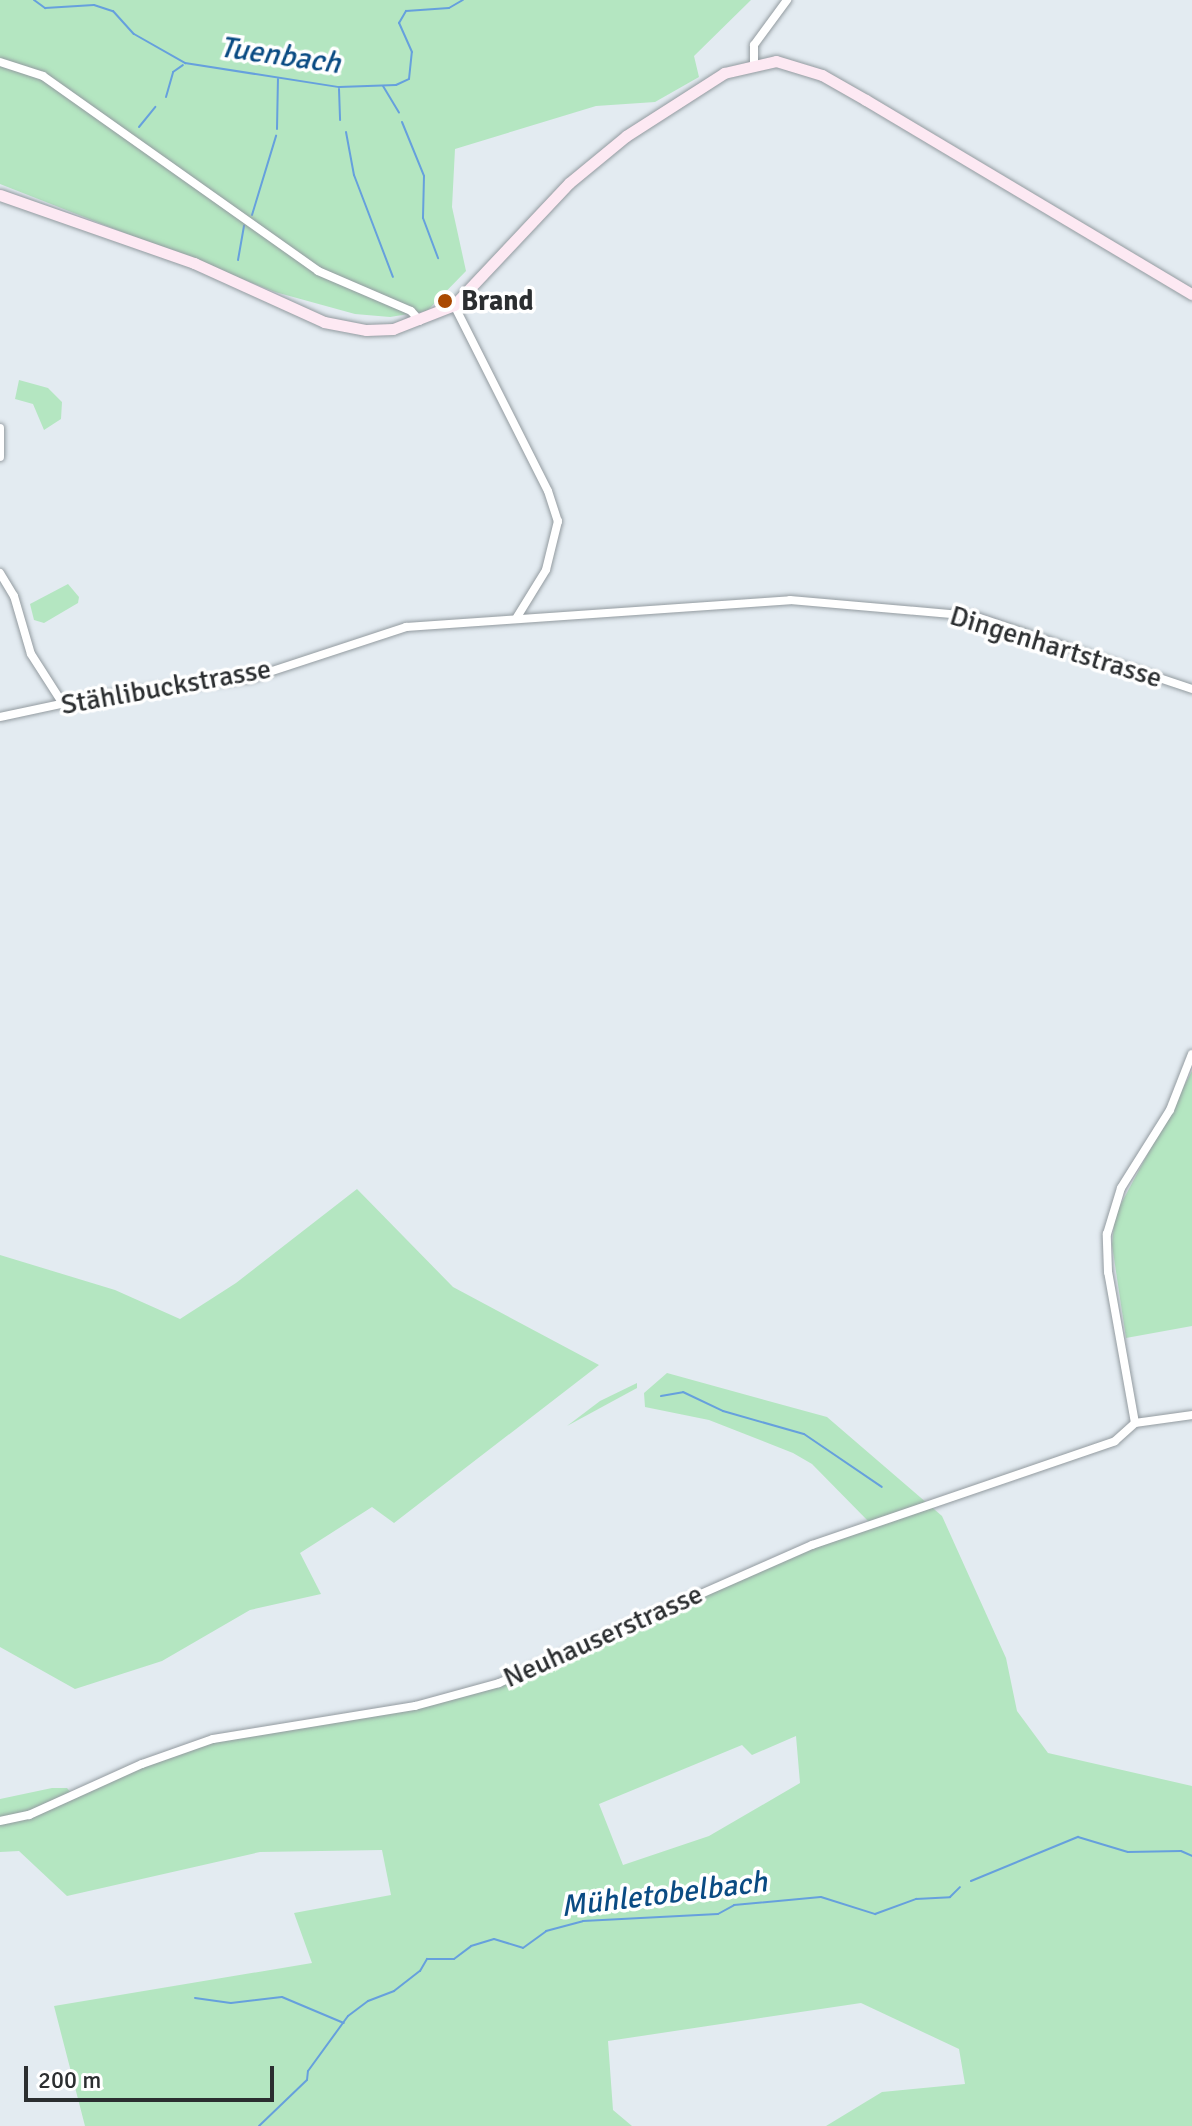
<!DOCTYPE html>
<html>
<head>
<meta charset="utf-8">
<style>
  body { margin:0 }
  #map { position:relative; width:1192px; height:2126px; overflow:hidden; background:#e3ebf1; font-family:Signika,sans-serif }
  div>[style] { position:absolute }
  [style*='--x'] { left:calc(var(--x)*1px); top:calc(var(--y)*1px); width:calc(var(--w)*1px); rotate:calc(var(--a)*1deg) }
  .green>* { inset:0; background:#b4e6c1 }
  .stream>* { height:2px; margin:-1px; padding:0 1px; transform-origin:1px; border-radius:1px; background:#66a0dd }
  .roads { filter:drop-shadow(0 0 2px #939ba0) drop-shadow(0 0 2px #939ba0) }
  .street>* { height:8px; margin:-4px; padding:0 4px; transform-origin:4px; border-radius:4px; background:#fff }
  .secondary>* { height:11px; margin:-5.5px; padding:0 5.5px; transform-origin:5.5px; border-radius:5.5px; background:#fde9f3 }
  .dots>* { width:22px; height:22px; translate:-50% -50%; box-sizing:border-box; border:4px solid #fff; border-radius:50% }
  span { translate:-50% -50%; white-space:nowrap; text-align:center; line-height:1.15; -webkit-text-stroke:7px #fff; paint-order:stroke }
  .poi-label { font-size:28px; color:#2b2e30; font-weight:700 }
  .left { translate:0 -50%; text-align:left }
  .street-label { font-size:28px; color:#2b2e30 }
  .water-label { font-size:30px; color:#0a4b83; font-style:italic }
  .scale { position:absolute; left:24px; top:2066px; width:250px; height:36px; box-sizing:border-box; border:4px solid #2b2e30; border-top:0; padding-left:10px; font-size:24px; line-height:28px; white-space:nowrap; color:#2b2e30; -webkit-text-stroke:6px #fff; paint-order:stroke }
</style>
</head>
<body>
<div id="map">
  <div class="green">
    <i style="clip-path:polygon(0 0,751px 0,694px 56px,699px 77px,655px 102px,596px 106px,455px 149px,452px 207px,466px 271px,427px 311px,390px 317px,355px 314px,275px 292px,0 184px)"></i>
    <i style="clip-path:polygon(19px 380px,48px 388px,62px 402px,61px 419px,44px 430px,33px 404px,15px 399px)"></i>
    <i style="clip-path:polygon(68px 584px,79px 597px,78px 603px,44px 623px,34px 620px,30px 604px)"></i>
    <i style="clip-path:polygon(1192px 1071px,1192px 1326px,1126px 1338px,1112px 1245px,1115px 1215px)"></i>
    <i style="clip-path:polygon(357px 1189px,453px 1287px,599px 1365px,394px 1523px,372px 1507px,300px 1553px,321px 1594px,250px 1610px,162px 1661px,75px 1689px,0 1647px,0 1255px,115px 1290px,180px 1319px,236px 1283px)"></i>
    <i style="clip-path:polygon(evenodd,667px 1373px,827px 1417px,942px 1516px,1006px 1658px,1017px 1711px,1048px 1753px,1192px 1786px,1192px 2126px,826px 2126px,882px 2092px,965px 2084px,959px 2049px,861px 2003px,608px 2041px,613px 2110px,632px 2126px,85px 2126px,54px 2006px,312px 1963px,294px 1913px,391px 1895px,382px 1850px,260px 1852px,67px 1896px,19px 1851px,0 1852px,0 1799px,52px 1788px,67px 1788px,73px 1795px,213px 1739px,415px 1706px,499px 1683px,870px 1523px,812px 1464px,793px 1453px,709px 1420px,645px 1407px,644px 1393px,667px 1373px,796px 1736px,800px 1783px,709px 1836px,623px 1865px,599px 1804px,742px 1745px,752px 1755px,796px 1736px)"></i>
    <i style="clip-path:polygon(637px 1383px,637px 1388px,567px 1426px,600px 1401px)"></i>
  </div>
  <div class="stream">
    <i style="--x:34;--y:0;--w:14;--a:36"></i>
    <i style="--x:45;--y:8;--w:49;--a:-3.5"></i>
    <i style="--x:94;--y:5;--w:20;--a:18"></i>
    <i style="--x:113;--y:11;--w:31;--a:48"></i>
    <i style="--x:134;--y:34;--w:59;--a:29.6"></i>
    <i style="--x:185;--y:63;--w:156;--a:8.9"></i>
    <i style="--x:339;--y:87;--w:57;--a:-2"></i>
    <i style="--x:396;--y:85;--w:14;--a:-25"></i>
    <i style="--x:409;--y:79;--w:27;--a:-84"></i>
    <i style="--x:412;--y:52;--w:32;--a:-114"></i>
    <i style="--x:399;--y:23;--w:14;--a:-60"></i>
    <i style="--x:406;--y:11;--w:43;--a:-4"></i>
    <i style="--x:449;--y:8;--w:16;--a:-30"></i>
    <i style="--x:383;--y:86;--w:31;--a:59"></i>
    <i style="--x:339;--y:89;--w:31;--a:88"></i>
    <i style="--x:166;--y:97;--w:26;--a:-74"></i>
    <i style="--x:173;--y:72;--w:12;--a:-35"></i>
    <i style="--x:402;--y:122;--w:58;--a:67.8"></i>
    <i style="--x:424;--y:176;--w:42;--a:91.4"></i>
    <i style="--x:423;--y:218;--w:43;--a:69.4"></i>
    <i style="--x:139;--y:127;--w:26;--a:-51"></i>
    <i style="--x:277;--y:129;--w:50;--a:-88.9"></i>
    <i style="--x:346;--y:132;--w:44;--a:79.5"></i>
    <i style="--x:354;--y:175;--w:109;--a:69.1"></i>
    <i style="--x:252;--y:215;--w:83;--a:-73.1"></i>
    <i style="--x:238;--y:260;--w:35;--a:-80"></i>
    <i style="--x:661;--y:1396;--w:22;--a:-10"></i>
    <i style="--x:683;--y:1392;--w:44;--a:25.4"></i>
    <i style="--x:723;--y:1411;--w:84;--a:15.9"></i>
    <i style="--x:804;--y:1434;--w:94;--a:34.2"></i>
    <i style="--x:971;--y:1881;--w:116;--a:-22.4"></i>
    <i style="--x:1078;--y:1837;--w:52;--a:16.7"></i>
    <i style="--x:1128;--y:1852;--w:53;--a:-1.1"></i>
    <i style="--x:1181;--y:1851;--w:12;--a:24"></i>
    <i style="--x:195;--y:1998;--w:36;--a:8"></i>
    <i style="--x:231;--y:2003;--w:51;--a:-6.7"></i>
    <i style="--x:282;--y:1997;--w:67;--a:22.8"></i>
    <i style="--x:259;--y:2126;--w:66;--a:-43.8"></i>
    <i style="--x:307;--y:2080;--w:9;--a:-84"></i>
    <i style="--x:308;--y:2071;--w:68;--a:-54"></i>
    <i style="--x:348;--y:2016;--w:25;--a:-37"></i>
    <i style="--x:368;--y:2001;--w:28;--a:-21"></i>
    <i style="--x:394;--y:1991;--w:33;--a:-38"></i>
    <i style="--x:420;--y:1971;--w:14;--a:-60"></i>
    <i style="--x:427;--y:1959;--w:27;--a:0"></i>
    <i style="--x:454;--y:1959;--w:21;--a:-37"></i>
    <i style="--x:471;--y:1946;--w:24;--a:-17"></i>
    <i style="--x:494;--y:1939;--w:30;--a:17"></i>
    <i style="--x:523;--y:1948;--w:29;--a:-36"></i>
    <i style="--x:546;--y:1931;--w:38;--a:-15"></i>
    <i style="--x:583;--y:1921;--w:135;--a:-3"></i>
    <i style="--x:718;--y:1914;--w:18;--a:-29"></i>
    <i style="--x:734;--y:1905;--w:87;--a:-5.3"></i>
    <i style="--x:821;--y:1897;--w:57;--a:17.5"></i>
    <i style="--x:875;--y:1914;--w:44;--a:-20.1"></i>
    <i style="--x:916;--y:1899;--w:34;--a:-3"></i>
    <i style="--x:950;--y:1897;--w:14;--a:-45"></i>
  </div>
  <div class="roads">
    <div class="street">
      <i style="--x:0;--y:62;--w:45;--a:18"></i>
      <i style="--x:43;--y:76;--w:337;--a:35.3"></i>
      <i style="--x:318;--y:271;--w:101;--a:23.3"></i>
      <i style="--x:411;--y:311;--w:13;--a:48"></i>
      <i style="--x:754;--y:62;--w:17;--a:-90"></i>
      <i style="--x:754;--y:45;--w:56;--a:-53.7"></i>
      <i style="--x:454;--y:305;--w:208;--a:63.2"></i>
      <i style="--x:548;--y:491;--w:32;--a:72"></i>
      <i style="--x:558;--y:521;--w:50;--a:103.8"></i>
      <i style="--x:546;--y:570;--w:55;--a:121.7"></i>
      <i style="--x:0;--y:428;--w:29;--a:90"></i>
      <i style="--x:0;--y:573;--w:27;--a:59"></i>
      <i style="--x:14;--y:596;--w:60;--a:73.7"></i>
      <i style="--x:31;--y:654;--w:59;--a:57.4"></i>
      <i style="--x:0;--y:717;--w:100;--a:-12.1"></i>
      <i style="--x:98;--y:696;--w:154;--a:-6.7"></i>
      <i style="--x:251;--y:678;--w:163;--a:-18.2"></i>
      <i style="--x:406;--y:627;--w:385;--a:-4"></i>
      <i style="--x:790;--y:600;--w:185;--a:5"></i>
      <i style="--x:974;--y:616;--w:230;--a:18.5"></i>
      <i style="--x:1135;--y:1423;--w:153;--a:-100.1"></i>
      <i style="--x:1108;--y:1272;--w:38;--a:-92"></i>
      <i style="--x:1107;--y:1234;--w:48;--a:-73.1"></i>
      <i style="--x:1121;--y:1188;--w:92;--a:-57.9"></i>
      <i style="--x:1170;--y:1110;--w:60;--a:-68.6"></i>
      <i style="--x:0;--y:1821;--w:30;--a:-12"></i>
      <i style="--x:29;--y:1815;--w:124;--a:-24.3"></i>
      <i style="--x:142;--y:1764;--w:75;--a:-19.4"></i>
      <i style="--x:213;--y:1739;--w:205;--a:-9.3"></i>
      <i style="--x:415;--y:1706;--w:87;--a:-15.3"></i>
      <i style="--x:499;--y:1683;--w:342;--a:-23.8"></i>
      <i style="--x:812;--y:1545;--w:320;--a:-18.9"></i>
      <i style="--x:1115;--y:1441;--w:27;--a:-42"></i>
      <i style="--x:1135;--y:1423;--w:58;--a:-8"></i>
    </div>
    <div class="secondary">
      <i style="--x:0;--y:195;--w:206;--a:19.3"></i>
      <i style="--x:194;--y:263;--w:143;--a:24.4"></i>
      <i style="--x:324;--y:322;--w:43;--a:10.8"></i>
      <i style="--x:366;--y:330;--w:27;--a:-2"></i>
      <i style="--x:393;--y:329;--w:66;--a:-21.5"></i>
      <i style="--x:454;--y:305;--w:168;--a:-46.7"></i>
      <i style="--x:569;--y:183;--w:74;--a:-39.5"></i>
      <i style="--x:626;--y:136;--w:117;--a:-32.7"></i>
      <i style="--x:724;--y:73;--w:53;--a:-13"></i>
      <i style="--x:776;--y:61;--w:48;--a:16.9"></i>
      <i style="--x:822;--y:75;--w:51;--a:29.6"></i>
      <i style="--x:866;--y:100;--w:379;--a:30.8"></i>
    </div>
  </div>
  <div class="dots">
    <i style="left:445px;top:301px;background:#aa4902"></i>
  </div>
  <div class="poi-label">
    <span class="left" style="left:461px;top:301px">Brand</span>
  </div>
  <div class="street-label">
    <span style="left:1056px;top:647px;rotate:17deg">Dingenhartstrasse</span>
    <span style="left:166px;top:687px;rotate:-10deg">Stählibuckstrasse</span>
    <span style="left:603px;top:1636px;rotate:-24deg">Neuhauserstrasse</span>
  </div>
  <div class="water-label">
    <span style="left:280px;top:56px;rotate:8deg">Tuenbach</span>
    <span style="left:664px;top:1895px;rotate:-7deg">Mühletobelbach</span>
  </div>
  <div class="scale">200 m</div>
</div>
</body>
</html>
